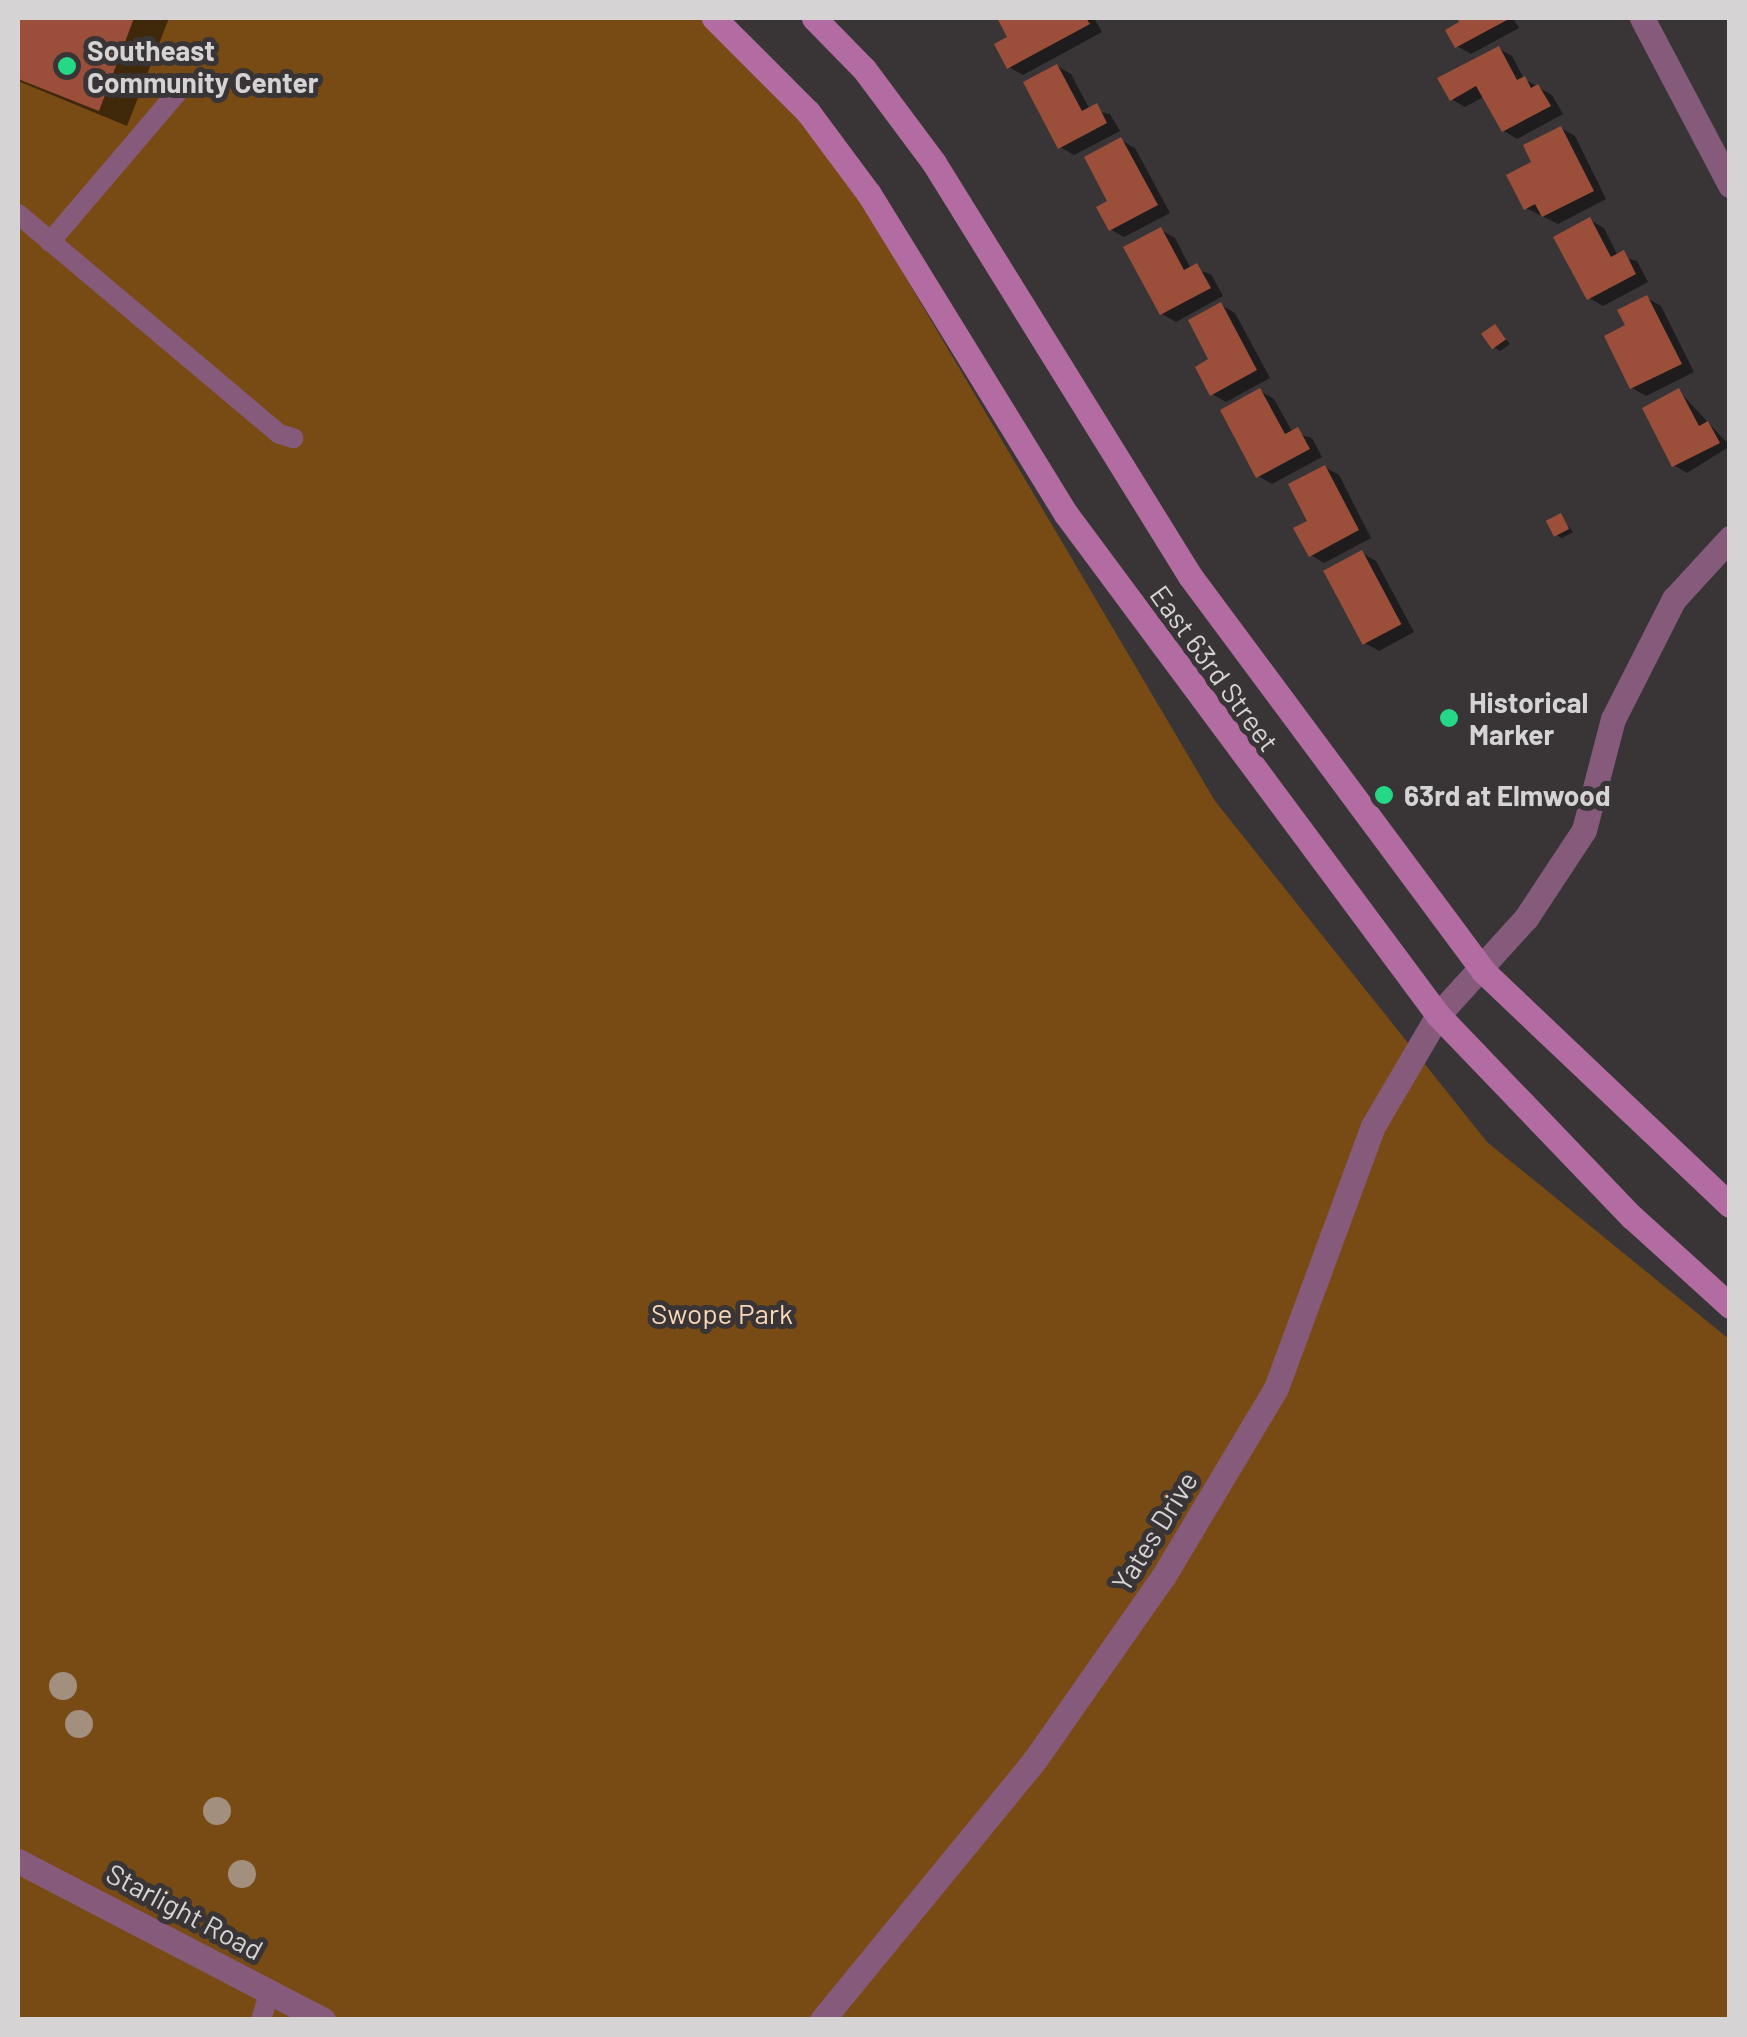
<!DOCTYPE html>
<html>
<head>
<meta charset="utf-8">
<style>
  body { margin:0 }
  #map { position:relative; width:1747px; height:2037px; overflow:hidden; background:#393536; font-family:Barlow,sans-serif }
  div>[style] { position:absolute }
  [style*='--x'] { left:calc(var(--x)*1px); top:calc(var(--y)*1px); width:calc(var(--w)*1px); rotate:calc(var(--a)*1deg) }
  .green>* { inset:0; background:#784b14 }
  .shadow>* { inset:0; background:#0007 }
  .building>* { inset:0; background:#9b4f3a; transform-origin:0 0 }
  .service>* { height:20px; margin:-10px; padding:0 10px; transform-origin:10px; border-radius:10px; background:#865a7b }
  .minor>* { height:25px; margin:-12.5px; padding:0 12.5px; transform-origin:12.5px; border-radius:12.5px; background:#865a7b }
  .secondary>* { height:25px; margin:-12.5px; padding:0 12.5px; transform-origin:12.5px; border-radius:12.5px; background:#b26ca1 }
  .trees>* { width:28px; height:28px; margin:-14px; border-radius:50%; background:#a28f7e }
  .dots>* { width:28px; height:28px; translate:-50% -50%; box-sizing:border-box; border:5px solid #393536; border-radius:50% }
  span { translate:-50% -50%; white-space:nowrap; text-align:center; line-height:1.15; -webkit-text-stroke:10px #393536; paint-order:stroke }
  .poi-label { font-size:28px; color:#d6d3d4; font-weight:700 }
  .left { translate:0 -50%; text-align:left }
  .street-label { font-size:28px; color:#d6d3d4 }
  .park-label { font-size:28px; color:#f8d8b8 }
  .frame { position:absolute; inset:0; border:20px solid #d6d3d4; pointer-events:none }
</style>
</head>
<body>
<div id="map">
  <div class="green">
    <i style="clip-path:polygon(18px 18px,709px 18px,808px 112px,1215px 801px,1487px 1142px,1729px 1339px,1729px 2019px,18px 2019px)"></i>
  </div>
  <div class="shadow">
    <i style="clip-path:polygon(18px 18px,169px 18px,127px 126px,18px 81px)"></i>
    <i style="clip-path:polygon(1000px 18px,1094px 18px,1102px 32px,1023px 75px,1009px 67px,1011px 38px)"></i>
    <i style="clip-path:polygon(1459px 18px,1513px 18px,1519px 28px,1471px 54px,1457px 46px)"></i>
    <i style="clip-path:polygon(1498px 48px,1512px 56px,1524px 79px,1552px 95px,1563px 114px,1517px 139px,1504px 131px,1485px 96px,1465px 107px,1451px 99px)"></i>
    <i style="clip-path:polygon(1057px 66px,1071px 74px,1090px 110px,1110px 114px,1120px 131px,1074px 155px,1060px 147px)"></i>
    <i style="clip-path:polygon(1561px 128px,1575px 136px,1606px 199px,1558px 224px,1526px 208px,1535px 163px)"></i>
    <i style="clip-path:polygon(1121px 140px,1135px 148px,1170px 213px,1124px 237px,1110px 229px)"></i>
    <i style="clip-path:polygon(1590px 220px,1604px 228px,1618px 256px,1637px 261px,1648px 282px,1603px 306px,1589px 298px)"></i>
    <i style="clip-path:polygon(1161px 230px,1175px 238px,1191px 269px,1211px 274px,1223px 296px,1176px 322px,1162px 314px)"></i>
    <i style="clip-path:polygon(1647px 298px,1661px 306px,1694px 372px,1646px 396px,1632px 388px,1628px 326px)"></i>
    <i style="clip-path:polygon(1221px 305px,1235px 313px,1270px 378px,1226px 402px,1212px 394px)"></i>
    <i style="clip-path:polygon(1495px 327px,1510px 344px,1500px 351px,1494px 347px)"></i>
    <i style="clip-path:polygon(1260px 391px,1274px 399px,1293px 433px,1312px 438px,1322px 457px,1272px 484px,1258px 476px)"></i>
    <i style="clip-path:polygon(1679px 391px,1730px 446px,1687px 473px,1674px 465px)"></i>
    <i style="clip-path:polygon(1325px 467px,1339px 475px,1371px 538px,1324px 563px,1311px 555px,1310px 522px)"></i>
    <i style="clip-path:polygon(1561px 516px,1573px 532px,1562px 538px,1556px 535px)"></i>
    <i style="clip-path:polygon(1362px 553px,1376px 561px,1414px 632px,1379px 651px,1365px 643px)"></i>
  </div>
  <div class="building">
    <i style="clip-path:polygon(18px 18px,134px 18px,99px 111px,18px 79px)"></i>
    <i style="clip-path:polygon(997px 18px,1086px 18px,1090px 24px,1007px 69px,994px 44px,1007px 37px)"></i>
    <i style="clip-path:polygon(1457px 18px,1506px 18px,1507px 20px,1455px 48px,1445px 30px,1459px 22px)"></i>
    <i style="clip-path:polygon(1499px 46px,1517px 80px,1525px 76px,1531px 88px,1538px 84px,1551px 106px,1502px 132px,1476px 86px,1450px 101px,1437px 78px)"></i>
    <i style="clip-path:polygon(1057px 64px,1082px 111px,1097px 103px,1107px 123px,1058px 149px,1023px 82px)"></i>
    <i style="clip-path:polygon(1561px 126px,1594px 191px,1542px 217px,1535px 204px,1524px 210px,1506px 175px,1531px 162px,1523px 145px)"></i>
    <i style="clip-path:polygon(1121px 137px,1158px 205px,1109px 231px,1096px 207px,1107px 201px,1084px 157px)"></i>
    <i style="clip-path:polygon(1590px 217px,1611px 257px,1624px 250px,1636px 274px,1587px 300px,1553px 237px)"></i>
    <i style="clip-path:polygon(1161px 227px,1184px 270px,1197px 263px,1211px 288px,1160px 315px,1123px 247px)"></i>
    <i style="clip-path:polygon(1647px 295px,1682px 364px,1630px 389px,1604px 336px,1625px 325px,1617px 310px)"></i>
    <i style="clip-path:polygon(1221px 302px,1257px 370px,1210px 396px,1195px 367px,1208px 359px,1188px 320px)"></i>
    <i style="left:1495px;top:324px;width:19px;height:17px;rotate:55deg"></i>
    <i style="clip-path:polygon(1260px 388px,1285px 434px,1298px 427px,1310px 449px,1256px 478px,1220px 410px)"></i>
    <i style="clip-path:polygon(1679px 388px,1699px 426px,1708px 421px,1720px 443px,1672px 467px,1642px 408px)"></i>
    <i style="clip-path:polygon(1325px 465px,1359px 530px,1309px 557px,1293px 528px,1307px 521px,1288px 484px)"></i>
    <i style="left:1561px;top:513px;width:18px;height:17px;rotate:63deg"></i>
    <i style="left:1362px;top:550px;width:84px;height:44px;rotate:62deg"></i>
  </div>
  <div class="service">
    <i style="--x:18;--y:214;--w:341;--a:40.1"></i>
    <i style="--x:279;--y:434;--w:15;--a:16"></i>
    <i style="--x:50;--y:242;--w:196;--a:-49.6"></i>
    <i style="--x:261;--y:2020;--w:31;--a:-73"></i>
  </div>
  <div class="minor">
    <i style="--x:1642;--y:18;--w:189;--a:62.2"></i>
    <i style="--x:18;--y:1861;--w:344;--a:27.5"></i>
    <i style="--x:822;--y:2020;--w:335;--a:-50.7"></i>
    <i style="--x:1034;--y:1761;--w:225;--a:-55"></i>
    <i style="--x:1163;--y:1577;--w:220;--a:-59.1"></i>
    <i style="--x:1276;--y:1388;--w:279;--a:-69.7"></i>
    <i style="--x:1373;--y:1126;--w:129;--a:-59.6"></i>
    <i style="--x:1438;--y:1015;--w:131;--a:-47.8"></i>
    <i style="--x:1526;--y:918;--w:105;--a:-56.6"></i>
    <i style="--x:1584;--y:830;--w:115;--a:-75.4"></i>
    <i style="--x:1613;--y:719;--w:135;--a:-63.1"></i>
    <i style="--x:1674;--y:599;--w:83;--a:-47.4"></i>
  </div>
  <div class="secondary">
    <i style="--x:714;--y:18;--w:133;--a:45"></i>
    <i style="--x:808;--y:112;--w:102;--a:53.4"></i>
    <i style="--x:869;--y:194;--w:376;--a:58.4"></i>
    <i style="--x:1066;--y:514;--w:624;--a:53.41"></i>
    <i style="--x:1438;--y:1015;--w:280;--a:46.2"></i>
    <i style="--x:1632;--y:1217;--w:132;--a:42.2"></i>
    <i style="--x:814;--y:18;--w:71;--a:45.6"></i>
    <i style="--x:864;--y:69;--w:117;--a:53.3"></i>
    <i style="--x:934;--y:163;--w:486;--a:58.2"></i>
    <i style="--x:1190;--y:576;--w:492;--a:53.4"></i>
    <i style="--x:1483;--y:971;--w:340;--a:43.5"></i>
  </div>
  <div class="trees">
    <i style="left:63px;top:1686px"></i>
    <i style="left:79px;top:1724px"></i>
    <i style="left:217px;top:1811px"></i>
    <i style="left:242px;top:1874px"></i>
  </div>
  <div class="dots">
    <i style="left:67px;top:66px;background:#25d886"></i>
    <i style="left:1449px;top:718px;background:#25d886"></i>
    <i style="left:1384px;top:795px;background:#25d886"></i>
  </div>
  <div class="poi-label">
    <span class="left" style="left:87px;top:66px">Southeast<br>Community Center</span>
    <span class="left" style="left:1469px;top:718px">Historical<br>Marker</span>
    <span class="left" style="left:1404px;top:795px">63rd at Elmwood</span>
  </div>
  <div class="street-label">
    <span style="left:1215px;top:668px;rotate:54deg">East 63rd Street</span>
    <span style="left:1154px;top:1531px;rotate:-58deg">Yates Drive</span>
    <span style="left:185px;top:1911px;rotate:28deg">Starlight Road</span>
  </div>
  <div class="park-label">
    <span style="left:722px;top:1313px">Swope Park</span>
  </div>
  <div class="frame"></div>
</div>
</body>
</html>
